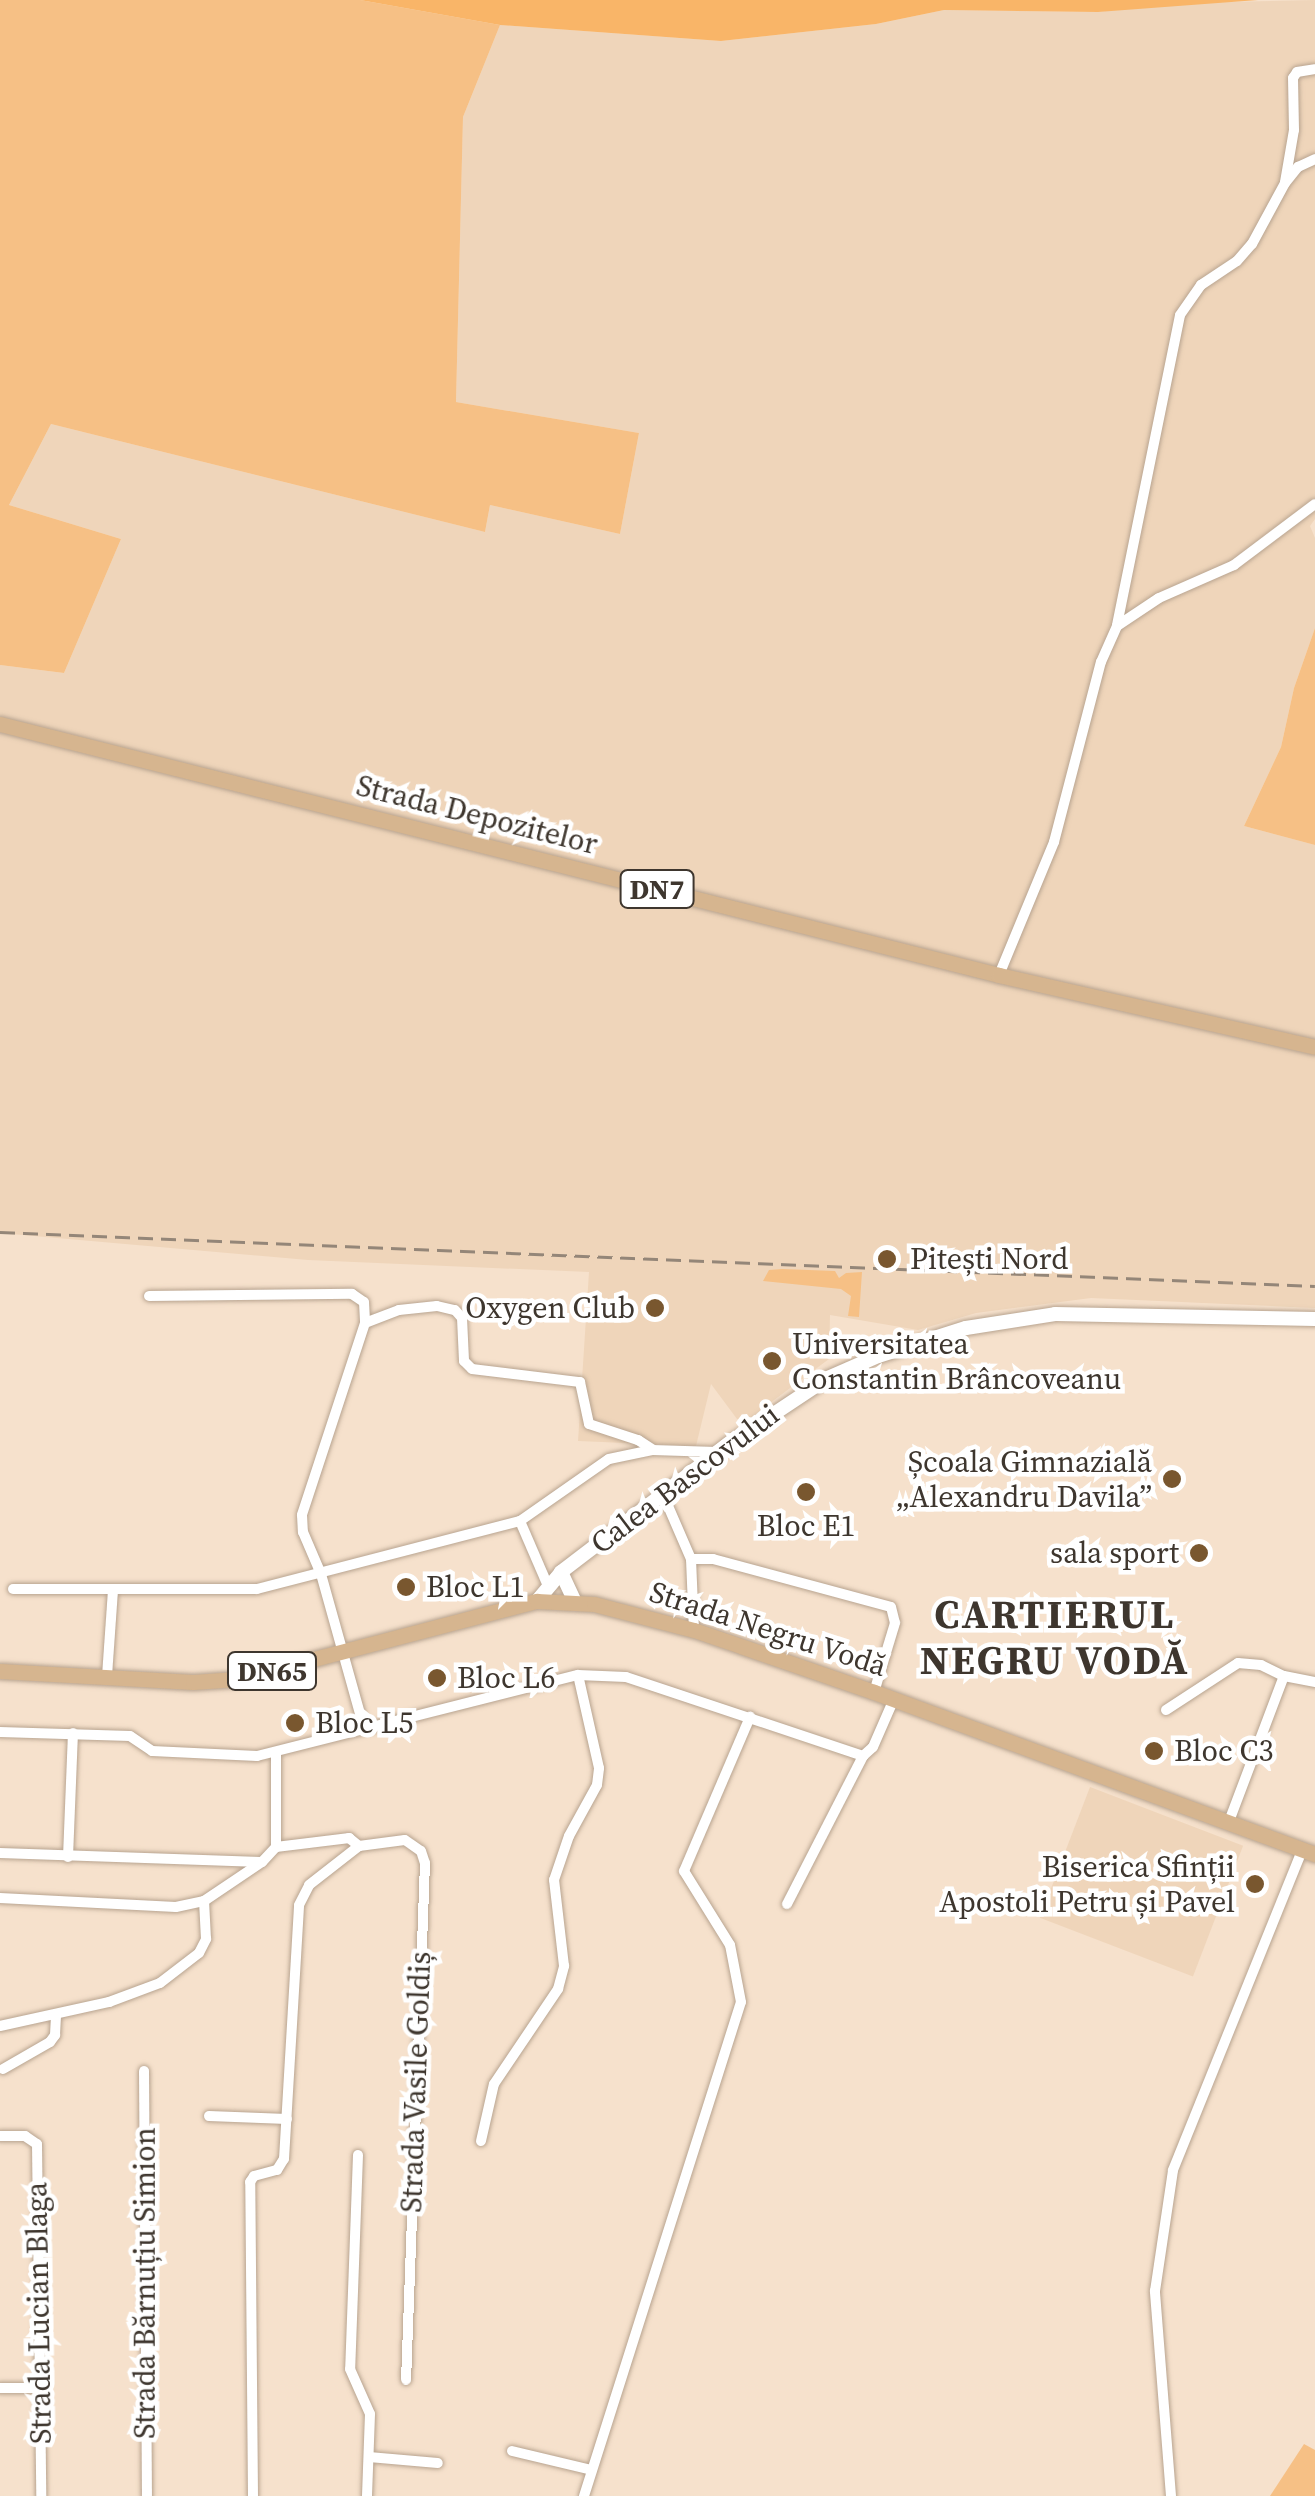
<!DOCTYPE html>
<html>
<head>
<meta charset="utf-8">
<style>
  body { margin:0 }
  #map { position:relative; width:1315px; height:2496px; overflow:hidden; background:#f6e1cc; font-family:"Source Serif 4",serif }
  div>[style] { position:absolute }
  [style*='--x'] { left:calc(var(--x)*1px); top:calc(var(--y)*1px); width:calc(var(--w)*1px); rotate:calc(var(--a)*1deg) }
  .built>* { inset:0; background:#efd5ba; transform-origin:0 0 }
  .green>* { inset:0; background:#f6c085 }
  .water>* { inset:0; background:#f9b568 }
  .roads { filter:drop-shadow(0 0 2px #b8a490) drop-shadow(0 0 2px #b8a490) }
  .street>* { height:10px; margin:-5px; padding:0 5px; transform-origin:5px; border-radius:5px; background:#fff }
  .secondary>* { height:14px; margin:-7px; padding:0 7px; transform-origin:7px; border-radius:7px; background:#fff }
  .primary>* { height:15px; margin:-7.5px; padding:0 7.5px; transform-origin:7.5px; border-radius:7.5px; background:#d6b58f }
  .rail>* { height:2.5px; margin-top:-1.25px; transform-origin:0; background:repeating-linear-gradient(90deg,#948678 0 15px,transparent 0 23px) }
  .dots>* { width:28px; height:28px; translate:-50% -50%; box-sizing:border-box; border:5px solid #fff; border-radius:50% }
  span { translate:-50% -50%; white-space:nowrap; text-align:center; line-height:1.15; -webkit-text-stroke:9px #fff; paint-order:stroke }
  .shield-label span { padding:2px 8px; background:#fff; border:2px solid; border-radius:8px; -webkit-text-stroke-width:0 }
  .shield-label { font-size:28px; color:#3e362e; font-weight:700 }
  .street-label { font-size:30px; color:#3e362e }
  .poi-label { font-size:30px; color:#3e362e }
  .left { translate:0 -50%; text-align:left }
  .right { translate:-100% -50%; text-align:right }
  .district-label { font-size:40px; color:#3e362e; font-weight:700; letter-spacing:2.5px }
</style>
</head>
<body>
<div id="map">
  <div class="built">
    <i style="clip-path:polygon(1315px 0,1315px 519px,1310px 526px,1315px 538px,1315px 628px,1294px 688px,1281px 747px,1244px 826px,1315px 845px,1315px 1308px,1091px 1298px,976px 1313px,918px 1330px,830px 1315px,829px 1359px,750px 1418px,737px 1419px,711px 1384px,696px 1446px,578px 1441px,589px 1272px,308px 1260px,0 1233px,0 665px,64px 673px,121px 539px,9px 505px,51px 424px,485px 532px,490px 505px,620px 534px,639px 433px,456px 402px,463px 117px,500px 25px,721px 41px,876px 24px,944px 10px,1098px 12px,1168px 3px)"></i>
    <i style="left:1090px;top:1787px;width:164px;height:140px;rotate:21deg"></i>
  </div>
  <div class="green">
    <i style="clip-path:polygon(0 0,360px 0,500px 25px,463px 117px,456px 402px,639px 433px,620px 534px,490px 505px,485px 532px,51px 424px,9px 505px,121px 539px,64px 673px,0 665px)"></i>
    <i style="clip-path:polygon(1315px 628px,1315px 845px,1244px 826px,1281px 747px,1294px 688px)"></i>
    <i style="clip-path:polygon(782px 1269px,835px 1271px,839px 1278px,846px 1273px,862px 1272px,859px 1317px,848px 1316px,851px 1296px,841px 1289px,763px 1281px,769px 1270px)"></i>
    <i style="clip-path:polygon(1304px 2444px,1315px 2450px,1315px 2496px,1270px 2496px)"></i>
  </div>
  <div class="water">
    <i style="clip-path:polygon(360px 0,1258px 0,1098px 12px,944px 10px,876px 24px,721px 41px,500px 25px)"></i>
  </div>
  <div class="roads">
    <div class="street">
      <i style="--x:1285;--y:182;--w:53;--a:-80.2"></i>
      <i style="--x:1294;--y:130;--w:52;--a:-91.1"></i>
      <i style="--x:1293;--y:78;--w:7;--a:-56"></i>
      <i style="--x:1297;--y:72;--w:18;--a:-9"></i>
      <i style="--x:1117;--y:625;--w:316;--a:-78.5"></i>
      <i style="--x:1180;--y:315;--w:37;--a:-55"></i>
      <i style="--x:1201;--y:285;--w:43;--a:-33.7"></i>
      <i style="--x:1237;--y:261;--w:23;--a:-49"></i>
      <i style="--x:1252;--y:244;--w:69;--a:-61.6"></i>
      <i style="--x:1285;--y:183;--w:21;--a:-51"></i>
      <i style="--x:1298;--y:167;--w:19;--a:-25"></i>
      <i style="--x:999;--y:975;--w:144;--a:-67.5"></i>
      <i style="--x:1054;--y:842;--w:186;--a:-75.4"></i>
      <i style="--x:1101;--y:662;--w:39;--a:-66"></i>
      <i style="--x:1117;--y:626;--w:50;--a:-33.7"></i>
      <i style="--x:1159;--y:598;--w:82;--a:-23.7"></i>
      <i style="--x:1234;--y:565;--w:101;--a:-37"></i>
      <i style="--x:149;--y:1296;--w:203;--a:-0.6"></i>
      <i style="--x:352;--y:1294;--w:14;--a:34"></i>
      <i style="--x:364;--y:1302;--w:21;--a:87"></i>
      <i style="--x:365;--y:1323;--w:202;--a:108.2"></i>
      <i style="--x:302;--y:1515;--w:17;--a:87"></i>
      <i style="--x:303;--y:1532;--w:46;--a:66.8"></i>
      <i style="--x:321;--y:1574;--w:160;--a:74.4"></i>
      <i style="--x:365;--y:1323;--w:36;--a:-21"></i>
      <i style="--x:399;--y:1310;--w:38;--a:-6"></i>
      <i style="--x:437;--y:1306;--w:18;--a:13"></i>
      <i style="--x:455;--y:1310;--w:11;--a:49"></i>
      <i style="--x:462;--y:1318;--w:43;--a:87.3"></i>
      <i style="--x:464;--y:1361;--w:11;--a:45"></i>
      <i style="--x:472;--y:1369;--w:109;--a:6.9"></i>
      <i style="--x:580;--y:1382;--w:43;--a:77.9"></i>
      <i style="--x:589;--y:1424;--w:52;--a:18.1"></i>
      <i style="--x:638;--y:1440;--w:17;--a:33"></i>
      <i style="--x:662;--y:1492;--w:73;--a:66.6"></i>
      <i style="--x:691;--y:1559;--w:71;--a:87.6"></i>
      <i style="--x:520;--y:1521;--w:71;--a:66.7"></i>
      <i style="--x:691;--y:1559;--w:22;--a:0"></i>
      <i style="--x:713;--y:1559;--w:184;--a:15.1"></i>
      <i style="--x:891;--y:1607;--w:16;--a:76"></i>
      <i style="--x:895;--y:1623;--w:72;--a:106.9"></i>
      <i style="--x:13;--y:1589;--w:244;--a:0"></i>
      <i style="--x:257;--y:1589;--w:272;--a:-14.5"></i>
      <i style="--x:520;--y:1521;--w:108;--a:-34.9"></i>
      <i style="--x:609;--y:1459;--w:44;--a:-11.8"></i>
      <i style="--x:652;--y:1450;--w:65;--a:1.8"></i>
      <i style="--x:107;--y:1676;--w:85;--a:-86"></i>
      <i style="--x:1166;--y:1710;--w:86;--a:-33.1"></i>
      <i style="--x:1238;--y:1663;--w:23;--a:5"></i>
      <i style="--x:1261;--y:1665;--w:25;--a:26"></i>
      <i style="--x:0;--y:1732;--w:130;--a:1.8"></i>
      <i style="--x:130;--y:1736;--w:27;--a:34"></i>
      <i style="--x:152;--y:1751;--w:105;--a:2.7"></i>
      <i style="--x:257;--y:1756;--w:331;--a:-14.2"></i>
      <i style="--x:578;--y:1675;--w:48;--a:2.4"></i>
      <i style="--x:626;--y:1677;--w:250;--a:18.4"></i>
      <i style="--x:863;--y:1756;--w:13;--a:-42"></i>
      <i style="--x:873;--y:1747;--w:52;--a:-66.4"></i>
      <i style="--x:1228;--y:1824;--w:158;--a:-69.3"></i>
      <i style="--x:1284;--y:1676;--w:32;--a:11"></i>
      <i style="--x:276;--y:1847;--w:74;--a:-7"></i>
      <i style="--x:349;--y:1838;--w:13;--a:39"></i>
      <i style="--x:0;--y:1853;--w:261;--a:2"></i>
      <i style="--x:68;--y:1857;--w:124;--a:-87.7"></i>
      <i style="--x:0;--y:1898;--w:176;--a:2.9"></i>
      <i style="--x:176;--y:1907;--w:29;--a:-12"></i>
      <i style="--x:204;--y:1901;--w:70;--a:-33.9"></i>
      <i style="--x:262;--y:1862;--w:21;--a:-47"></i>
      <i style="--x:276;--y:1847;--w:94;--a:-90"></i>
      <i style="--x:787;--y:1904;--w:166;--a:-62.8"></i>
      <i style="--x:0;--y:2026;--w:112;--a:-12.4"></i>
      <i style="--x:109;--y:2002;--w:54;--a:-20.4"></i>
      <i style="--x:160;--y:1983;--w:49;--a:-37.6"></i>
      <i style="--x:199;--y:1953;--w:16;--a:-63"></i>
      <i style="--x:206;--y:1939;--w:38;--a:-93"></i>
      <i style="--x:3;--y:2069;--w:54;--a:-29.9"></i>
      <i style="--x:50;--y:2042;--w:9;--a:-54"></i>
      <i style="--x:55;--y:2035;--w:20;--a:-87"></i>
      <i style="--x:144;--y:2071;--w:425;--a:89.6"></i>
      <i style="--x:209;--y:2116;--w:78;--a:2.2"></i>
      <i style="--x:0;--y:2136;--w:25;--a:0"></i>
      <i style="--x:25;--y:2136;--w:14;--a:34"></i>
      <i style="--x:37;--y:2144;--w:352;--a:89.3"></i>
      <i style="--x:481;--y:2141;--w:58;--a:-77.2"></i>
      <i style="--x:494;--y:2084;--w:115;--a:-56"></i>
      <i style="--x:558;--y:1989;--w:24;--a:-75"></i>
      <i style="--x:564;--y:1966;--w:87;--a:-96.6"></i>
      <i style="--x:554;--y:1880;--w:46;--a:-71.2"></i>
      <i style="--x:569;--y:1836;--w:58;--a:-61.2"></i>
      <i style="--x:597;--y:1785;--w:17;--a:-83"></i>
      <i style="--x:599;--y:1768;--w:95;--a:-102.7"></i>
      <i style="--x:358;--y:2155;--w:214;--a:92.1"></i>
      <i style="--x:350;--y:2369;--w:49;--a:66"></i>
      <i style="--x:370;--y:2414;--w:82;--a:92.1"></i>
      <i style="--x:0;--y:2388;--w:39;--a:0"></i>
      <i style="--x:512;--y:2451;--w:82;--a:13.4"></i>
      <i style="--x:369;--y:2457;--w:69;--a:5"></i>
      <i style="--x:253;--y:2496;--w:314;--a:-90.5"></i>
      <i style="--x:250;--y:2182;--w:7;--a:-56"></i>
      <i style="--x:254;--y:2176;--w:24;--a:-15"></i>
      <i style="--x:277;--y:2170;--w:13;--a:-58"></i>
      <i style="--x:284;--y:2159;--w:254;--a:-86.6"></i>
      <i style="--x:299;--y:1905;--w:22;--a:-63"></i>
      <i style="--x:309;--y:1885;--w:63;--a:-38"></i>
      <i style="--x:359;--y:1846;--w:46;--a:-7.4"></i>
      <i style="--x:405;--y:1840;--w:19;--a:35"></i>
      <i style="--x:421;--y:1851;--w:13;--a:72"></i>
      <i style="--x:425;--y:1863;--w:517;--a:92.1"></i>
      <i style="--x:584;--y:2496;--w:518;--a:-72.37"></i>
      <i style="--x:741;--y:2002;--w:58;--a:-100.9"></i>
      <i style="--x:730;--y:1945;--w:87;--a:-121.9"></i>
      <i style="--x:684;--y:1871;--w:168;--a:-66.8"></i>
      <i style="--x:1171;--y:2496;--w:206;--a:-94.5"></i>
      <i style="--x:1155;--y:2291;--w:122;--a:-81.5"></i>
      <i style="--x:1173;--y:2170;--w:345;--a:-68"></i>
    </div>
    <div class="secondary">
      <i style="--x:561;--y:1572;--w:33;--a:65"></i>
      <i style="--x:537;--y:1601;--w:38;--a:-50"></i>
      <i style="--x:561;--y:1572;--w:209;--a:-37.4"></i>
      <i style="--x:727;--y:1445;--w:121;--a:-33.6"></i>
      <i style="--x:828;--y:1378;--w:55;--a:-23.7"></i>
      <i style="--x:878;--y:1356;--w:92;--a:-17.7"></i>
      <i style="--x:966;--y:1328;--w:90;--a:-8.9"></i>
      <i style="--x:1055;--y:1314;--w:260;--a:1.1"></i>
    </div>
    <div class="primary">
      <i style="--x:0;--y:724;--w:1030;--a:14.1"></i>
      <i style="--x:999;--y:975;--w:324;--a:12.8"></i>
      <i style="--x:0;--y:1671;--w:193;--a:3.3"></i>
      <i style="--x:193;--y:1682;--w:44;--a:-3.9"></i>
      <i style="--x:237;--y:1679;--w:310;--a:-14.6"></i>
      <i style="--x:537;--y:1601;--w:57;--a:3"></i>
      <i style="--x:594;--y:1604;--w:103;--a:14.6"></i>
      <i style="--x:694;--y:1630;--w:190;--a:19"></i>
      <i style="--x:874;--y:1692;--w:470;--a:20.2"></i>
    </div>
  </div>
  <div class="rail">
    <i style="--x:0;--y:1232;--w:1316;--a:2.35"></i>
  </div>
  <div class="dots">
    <i style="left:887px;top:1259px;background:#79572f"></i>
    <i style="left:655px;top:1308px;background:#79572f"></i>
    <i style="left:772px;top:1361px;background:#79572f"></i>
    <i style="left:1172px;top:1479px;background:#79572f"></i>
    <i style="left:806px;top:1492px;background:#79572f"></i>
    <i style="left:1199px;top:1553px;background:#79572f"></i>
    <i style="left:406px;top:1587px;background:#79572f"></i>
    <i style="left:437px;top:1678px;background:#79572f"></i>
    <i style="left:295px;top:1723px;background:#79572f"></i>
    <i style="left:1154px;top:1751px;background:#79572f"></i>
    <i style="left:1255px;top:1884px;background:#79572f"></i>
  </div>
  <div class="shield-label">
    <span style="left:657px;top:889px">DN7</span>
    <span style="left:272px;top:1671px">DN65</span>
  </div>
  <div class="street-label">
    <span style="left:477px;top:815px;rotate:14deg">Strada Depozitelor</span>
    <span style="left:685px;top:1479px;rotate:-37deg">Calea Bascovului</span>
    <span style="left:768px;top:1629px;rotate:18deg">Strada Negru Vodă</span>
    <span style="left:416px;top:2082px;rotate:-88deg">Strada Vasile Goldiș</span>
    <span style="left:145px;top:2283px;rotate:-90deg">Strada Bărnuțiu Simion</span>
    <span style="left:39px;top:2313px;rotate:-91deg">Strada Lucian Blaga</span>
  </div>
  <div class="poi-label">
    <span class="left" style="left:910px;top:1259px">Pitești Nord</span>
    <span class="right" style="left:635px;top:1308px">Oxygen Club</span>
    <span class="left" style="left:792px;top:1361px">Universitatea<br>Constantin Brâncoveanu</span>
    <span class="right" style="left:1152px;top:1479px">Școala Gimnazială<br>„Alexandru Davila”</span>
    <span style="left:806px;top:1526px">Bloc E1</span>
    <span class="right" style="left:1179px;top:1553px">sala sport</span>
    <span class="left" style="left:426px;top:1587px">Bloc L1</span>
    <span class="left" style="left:457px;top:1678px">Bloc L6</span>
    <span class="left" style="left:315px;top:1723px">Bloc L5</span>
    <span class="left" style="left:1174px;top:1751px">Bloc C3</span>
    <span class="right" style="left:1235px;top:1884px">Biserica Sfinții<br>Apostoli Petru și Pavel</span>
  </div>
  <div class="district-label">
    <span style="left:1055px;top:1637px">CARTIERUL<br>NEGRU VODĂ</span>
  </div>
</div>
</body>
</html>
